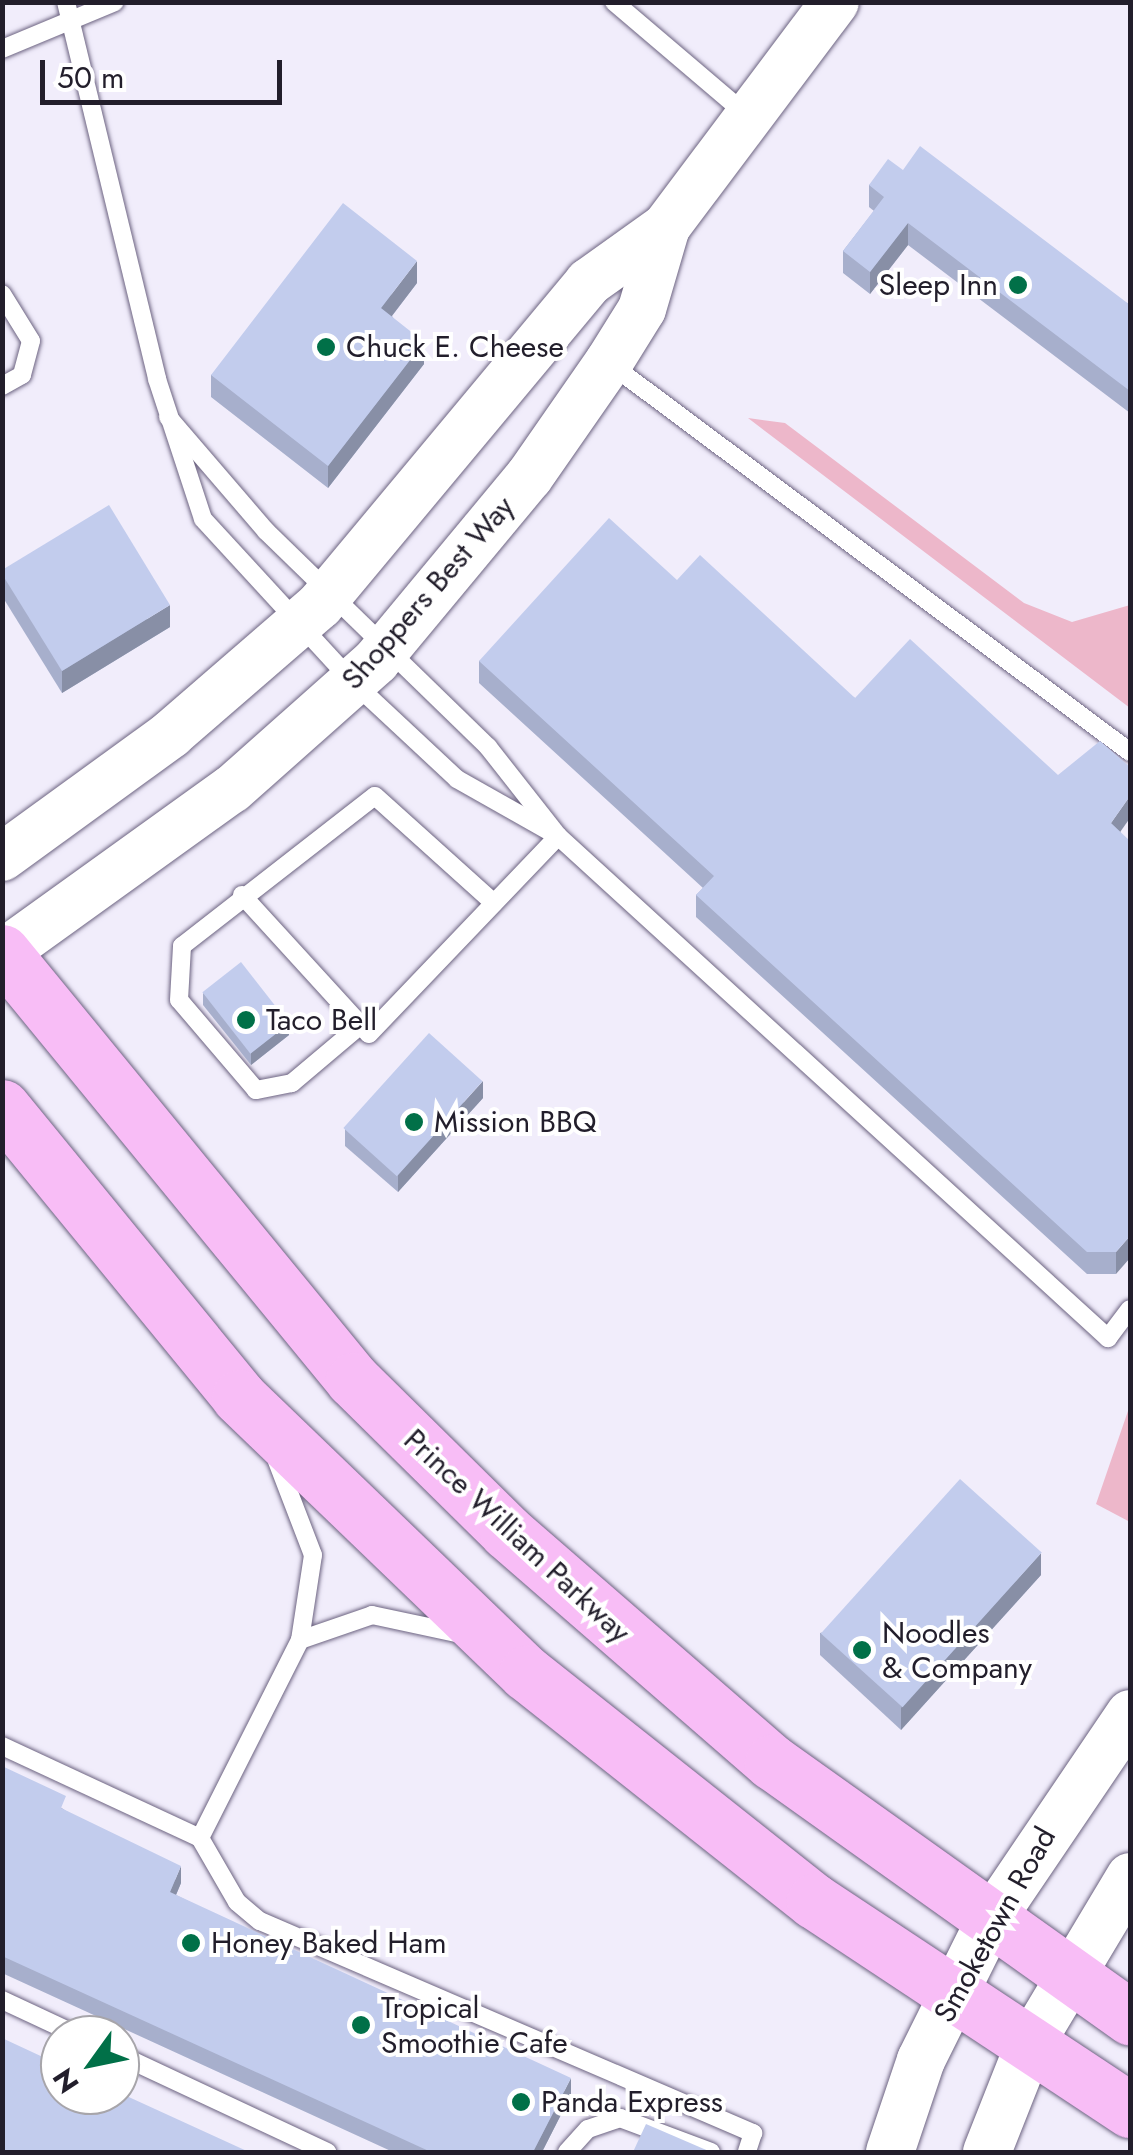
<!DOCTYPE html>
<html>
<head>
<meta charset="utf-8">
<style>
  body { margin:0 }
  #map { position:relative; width:1133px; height:2155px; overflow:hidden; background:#f1edfb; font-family:Jost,sans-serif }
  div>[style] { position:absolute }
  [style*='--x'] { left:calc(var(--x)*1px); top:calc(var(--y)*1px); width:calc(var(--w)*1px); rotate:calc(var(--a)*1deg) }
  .green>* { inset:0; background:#edb7ca }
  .roads { filter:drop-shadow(0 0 2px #6c6381) drop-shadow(0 0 2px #6c6381) }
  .lane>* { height:18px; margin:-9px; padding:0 9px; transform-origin:9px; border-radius:9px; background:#fff }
  .secondary>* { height:48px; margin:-24px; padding:0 24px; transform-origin:24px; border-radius:24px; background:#fff }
  .highway>* { height:55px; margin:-27.5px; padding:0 27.5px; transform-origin:27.5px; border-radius:27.5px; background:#f8bdf6 }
  .wall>* { inset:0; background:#a7afcc }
  .shaded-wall>* { inset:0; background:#888fa6 }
  .building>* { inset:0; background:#c2cced; transform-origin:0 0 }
  .dots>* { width:28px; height:28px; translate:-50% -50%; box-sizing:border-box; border:5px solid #fff; border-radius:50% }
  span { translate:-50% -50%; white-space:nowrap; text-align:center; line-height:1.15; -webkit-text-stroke:8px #fff; paint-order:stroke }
  .poi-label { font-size:30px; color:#221e2b }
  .right { translate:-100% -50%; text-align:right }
  .left { translate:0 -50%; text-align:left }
  .street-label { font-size:30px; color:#221e2b }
  .frame { position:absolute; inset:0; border:5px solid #221e2b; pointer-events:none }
  .north { position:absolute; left:40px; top:2015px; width:100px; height:100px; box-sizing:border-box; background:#fff; border:2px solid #a7a5aa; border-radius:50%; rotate:237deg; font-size:28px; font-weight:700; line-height:40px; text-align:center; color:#221e2b }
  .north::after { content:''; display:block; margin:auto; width:35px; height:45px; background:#017048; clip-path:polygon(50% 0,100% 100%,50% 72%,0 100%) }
  .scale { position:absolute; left:40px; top:60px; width:242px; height:45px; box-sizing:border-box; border:5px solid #221e2b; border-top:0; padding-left:12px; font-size:30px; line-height:35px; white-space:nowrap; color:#221e2b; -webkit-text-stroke:8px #fff; paint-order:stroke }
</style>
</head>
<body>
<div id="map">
  <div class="green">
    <i style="clip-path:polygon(748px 418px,785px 423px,1024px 603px,1072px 622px,1130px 605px,1130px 708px)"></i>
    <i style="clip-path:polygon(1129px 1408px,1130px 1408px,1130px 1522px,1096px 1504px)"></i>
  </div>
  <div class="roads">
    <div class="lane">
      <i style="--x:66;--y:2;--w:388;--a:76.4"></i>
      <i style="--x:157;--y:379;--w:147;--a:71.8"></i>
      <i style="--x:203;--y:519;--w:222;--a:47.4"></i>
      <i style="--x:353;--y:682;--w:142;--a:43"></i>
      <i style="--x:457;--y:779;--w:106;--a:29.5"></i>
      <i style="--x:614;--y:2;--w:176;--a:40.4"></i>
      <i style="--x:2;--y:49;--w:122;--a:-22.6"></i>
      <i style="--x:2;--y:294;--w:55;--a:58.3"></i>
      <i style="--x:31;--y:341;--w:35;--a:105"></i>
      <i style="--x:22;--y:375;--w:23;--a:151"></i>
      <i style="--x:609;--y:363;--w:650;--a:36.75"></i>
      <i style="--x:168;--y:417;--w:150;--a:49.3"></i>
      <i style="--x:266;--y:531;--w:310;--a:44.2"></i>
      <i style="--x:488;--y:747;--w:113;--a:51.8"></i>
      <i style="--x:558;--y:836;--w:745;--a:42.39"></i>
      <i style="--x:1108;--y:1338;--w:36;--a:-53"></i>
      <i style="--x:242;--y:895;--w:188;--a:47.6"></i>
      <i style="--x:369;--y:1034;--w:274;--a:-46.3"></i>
      <i style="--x:356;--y:1029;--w:84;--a:139.8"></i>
      <i style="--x:292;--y:1083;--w:37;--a:169"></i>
      <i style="--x:256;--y:1090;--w:118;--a:-130.5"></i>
      <i style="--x:179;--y:1000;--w:54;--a:-86.8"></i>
      <i style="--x:182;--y:946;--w:244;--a:-37.9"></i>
      <i style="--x:375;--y:796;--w:160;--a:42"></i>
      <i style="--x:300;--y:1640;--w:76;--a:-19.1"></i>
      <i style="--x:372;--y:1615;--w:87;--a:12"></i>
      <i style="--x:2;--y:1746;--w:218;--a:24.9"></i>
      <i style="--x:200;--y:1838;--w:74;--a:60"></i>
      <i style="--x:237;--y:1902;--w:30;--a:40"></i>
      <i style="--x:260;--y:1921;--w:537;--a:23.27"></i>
      <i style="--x:753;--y:2133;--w:20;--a:108"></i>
      <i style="--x:200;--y:1838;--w:222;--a:-63.2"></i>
      <i style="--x:300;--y:1640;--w:86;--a:-81.3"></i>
      <i style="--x:313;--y:1555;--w:101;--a:-111"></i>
      <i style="--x:2;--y:2000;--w:83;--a:25"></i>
      <i style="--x:120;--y:2055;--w:229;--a:25.1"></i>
      <i style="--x:567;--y:2152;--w:31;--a:-48"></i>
      <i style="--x:588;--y:2129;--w:34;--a:-19"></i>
      <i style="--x:620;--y:2118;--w:97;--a:20.5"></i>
    </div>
    <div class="secondary">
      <i style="--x:2;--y:857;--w:209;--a:-36"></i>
      <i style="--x:171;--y:734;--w:197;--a:-40.9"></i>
      <i style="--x:320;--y:605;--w:420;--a:-50.2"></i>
      <i style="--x:589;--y:282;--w:95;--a:-35.5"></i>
      <i style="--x:666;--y:227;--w:281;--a:-53.1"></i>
      <i style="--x:2;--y:954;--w:283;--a:-35.7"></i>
      <i style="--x:232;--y:789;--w:193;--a:-41.6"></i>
      <i style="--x:376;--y:661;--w:239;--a:-50.3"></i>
      <i style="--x:529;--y:477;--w:140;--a:-55.2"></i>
      <i style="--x:609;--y:362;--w:62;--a:-58.1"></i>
      <i style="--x:642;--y:309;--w:85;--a:-73.7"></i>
      <i style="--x:890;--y:2152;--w:97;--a:-71.4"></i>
      <i style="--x:921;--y:2060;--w:155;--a:-63.6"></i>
      <i style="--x:990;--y:1921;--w:250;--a:-55.9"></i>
      <i style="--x:987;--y:2152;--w:114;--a:-68.4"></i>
      <i style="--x:1029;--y:2046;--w:197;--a:-59.1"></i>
    </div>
    <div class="highway">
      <i style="--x:2;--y:952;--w:554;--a:50.65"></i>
      <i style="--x:353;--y:1380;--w:216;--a:44.6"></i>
      <i style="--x:507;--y:1532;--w:351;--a:41"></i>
      <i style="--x:772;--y:1762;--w:440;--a:35.5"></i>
      <i style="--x:2;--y:1107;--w:375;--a:50.7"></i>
      <i style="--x:239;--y:1397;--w:398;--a:43.9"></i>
      <i style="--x:526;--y:1673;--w:367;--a:38.4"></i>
      <i style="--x:814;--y:1901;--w:379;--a:33.5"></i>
    </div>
  </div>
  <div class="wall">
    <i style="clip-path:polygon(903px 170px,1130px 305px,1130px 413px,908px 245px,870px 294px,843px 273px,843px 251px,874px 211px,869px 207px,869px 185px)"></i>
    <i style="clip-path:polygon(417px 283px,392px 316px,424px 364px,328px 488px,211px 397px,211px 375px)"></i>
    <i style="clip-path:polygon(2px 570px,170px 627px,62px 693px,2px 596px)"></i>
    <i style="clip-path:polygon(677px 580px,855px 698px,1121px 832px,1116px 1274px,1087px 1274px,696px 917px,696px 895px,703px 888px,479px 683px,479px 661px)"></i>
    <i style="clip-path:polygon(203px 993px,289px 1035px,251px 1065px,203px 1005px)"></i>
    <i style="clip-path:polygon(483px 1098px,398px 1192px,345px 1146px,345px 1129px)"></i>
    <i style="clip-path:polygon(1041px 1575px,901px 1730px,820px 1655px,820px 1633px)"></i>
    <i style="clip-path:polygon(2px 1766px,66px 1811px,181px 1883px,176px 1895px,571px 2095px,542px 2152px,393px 2152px,2px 1973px)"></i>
  </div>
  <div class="shaded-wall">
    <i style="clip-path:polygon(908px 223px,908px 245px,870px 294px,870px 272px)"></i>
    <i style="clip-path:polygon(417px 261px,417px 283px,381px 330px,381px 308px)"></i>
    <i style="clip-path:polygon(424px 342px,424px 364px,328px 488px,328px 466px)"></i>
    <i style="clip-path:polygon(170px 605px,170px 627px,62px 693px,62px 671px)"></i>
    <i style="clip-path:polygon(1130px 796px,1130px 818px,1111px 845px,1111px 823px)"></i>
    <i style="clip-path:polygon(289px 1023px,289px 1035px,251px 1065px,251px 1053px)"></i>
    <i style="clip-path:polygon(483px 1081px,483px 1098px,398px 1192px,398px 1175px)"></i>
    <i style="clip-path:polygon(1130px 1236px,1130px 1258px,1116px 1274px,1116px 1252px)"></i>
    <i style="clip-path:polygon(1041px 1553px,1041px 1575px,901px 1730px,901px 1708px)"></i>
    <i style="clip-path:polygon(181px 1866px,181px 1883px,170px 1909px,170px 1892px)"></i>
    <i style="clip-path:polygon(571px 2078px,571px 2095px,542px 2152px,533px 2152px)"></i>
  </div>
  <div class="building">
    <i style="clip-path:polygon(920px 146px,1130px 305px,1130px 391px,908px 223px,870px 272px,843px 251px,884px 197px,869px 185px,888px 159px,903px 170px)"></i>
    <i style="clip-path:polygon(343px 203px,417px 261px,381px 308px,424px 342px,328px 466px,211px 375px)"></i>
    <i style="clip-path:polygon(109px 505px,170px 605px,62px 671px,2px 574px,2px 570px)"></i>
    <i style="clip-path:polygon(609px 518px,677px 580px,700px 555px,855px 698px,910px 639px,1058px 775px,1100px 741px,1130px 767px,1130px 796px,1111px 823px,1130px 841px,1130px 1236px,1116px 1252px,1087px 1252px,696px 895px,714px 876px,479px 661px)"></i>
    <i style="left:241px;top:962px;width:78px;height:49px;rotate:52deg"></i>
    <i style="left:429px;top:1033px;width:72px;height:128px;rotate:42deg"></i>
    <i style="left:960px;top:1479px;width:110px;height:208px;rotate:42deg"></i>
    <i style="clip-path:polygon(2px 1766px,66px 1796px,61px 1808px,181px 1866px,170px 1892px,571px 2078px,533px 2152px,431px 2152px,2px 1956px)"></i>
    <i style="clip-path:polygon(2px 2038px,60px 2065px,60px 2095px,120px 2095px,120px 2093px,249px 2152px,2px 2152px)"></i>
    <i style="clip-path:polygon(646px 2124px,711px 2152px,633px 2152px)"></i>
  </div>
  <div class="dots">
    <i style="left:1018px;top:285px;background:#017048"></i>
    <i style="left:326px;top:347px;background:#017048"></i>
    <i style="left:246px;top:1020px;background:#017048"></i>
    <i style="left:414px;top:1122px;background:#017048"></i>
    <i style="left:862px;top:1650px;background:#017048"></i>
    <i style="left:191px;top:1943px;background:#017048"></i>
    <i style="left:361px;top:2025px;background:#017048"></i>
    <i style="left:521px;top:2102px;background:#017048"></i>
  </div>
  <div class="poi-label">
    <span class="right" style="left:998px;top:285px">Sleep Inn</span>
    <span class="left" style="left:346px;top:347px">Chuck E. Cheese</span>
    <span class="left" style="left:266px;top:1020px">Taco Bell</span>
    <span class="left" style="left:434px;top:1122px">Mission BBQ</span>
    <span class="left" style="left:882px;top:1650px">Noodles<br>&amp; Company</span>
    <span class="left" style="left:211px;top:1943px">Honey Baked Ham</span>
    <span class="left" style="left:381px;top:2025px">Tropical<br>Smoothie Cafe</span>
    <span class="left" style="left:541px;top:2102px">Panda Express</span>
  </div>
  <div class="street-label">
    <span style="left:428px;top:593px;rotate:-49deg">Shoppers Best Way</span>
    <span style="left:517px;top:1536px;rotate:43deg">Prince William Parkway</span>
    <span style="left:995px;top:1925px;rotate:-61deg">Smoketown Road</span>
  </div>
  <div class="frame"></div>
  <div class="north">N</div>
  <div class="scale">50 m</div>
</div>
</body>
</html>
